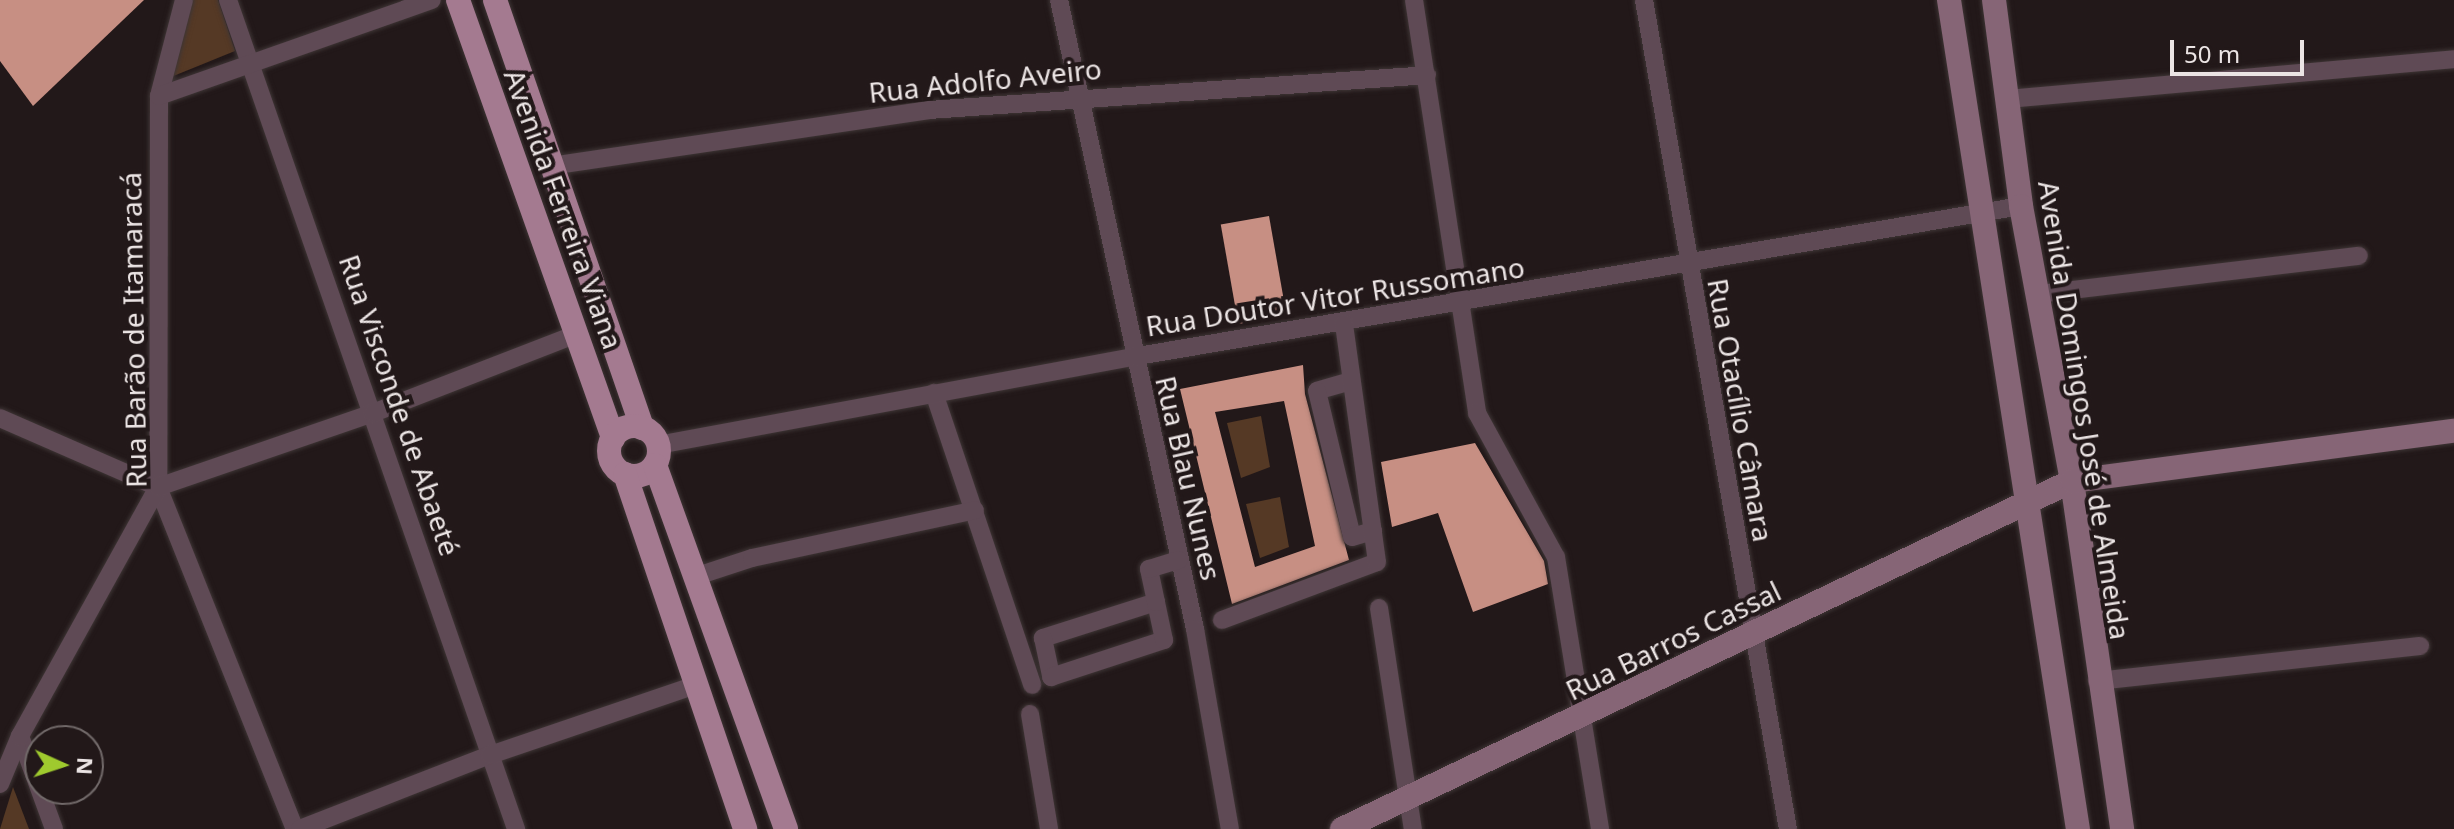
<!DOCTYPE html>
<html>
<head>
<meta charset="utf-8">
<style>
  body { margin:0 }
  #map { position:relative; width:2454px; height:829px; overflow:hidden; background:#221819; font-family:"Noto Sans",sans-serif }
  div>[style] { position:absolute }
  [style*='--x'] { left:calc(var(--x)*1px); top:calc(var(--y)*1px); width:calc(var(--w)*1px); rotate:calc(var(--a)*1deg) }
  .green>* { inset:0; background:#553925 }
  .building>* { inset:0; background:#c78f83; transform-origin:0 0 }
  .roads { filter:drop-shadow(0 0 2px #3e3535) drop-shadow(0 0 2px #3e3535) }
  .street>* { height:18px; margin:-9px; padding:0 9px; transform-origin:9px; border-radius:9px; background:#5f4a55 }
  .secondary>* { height:24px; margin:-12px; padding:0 12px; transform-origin:12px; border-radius:12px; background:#866576 }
  .primary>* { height:24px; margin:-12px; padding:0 12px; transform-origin:12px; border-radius:12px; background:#a47a90 }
  .primary>.ring { margin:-12px; padding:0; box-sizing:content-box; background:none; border:24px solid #a47a90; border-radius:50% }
  span { translate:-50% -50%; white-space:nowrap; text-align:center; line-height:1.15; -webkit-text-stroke:8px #221819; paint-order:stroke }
  .street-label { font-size:28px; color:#ebe4e4 }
  .north { position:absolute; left:24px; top:725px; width:80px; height:80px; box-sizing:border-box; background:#221819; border:2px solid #726a6a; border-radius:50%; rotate:93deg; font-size:22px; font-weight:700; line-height:32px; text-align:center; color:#ebe4e4 }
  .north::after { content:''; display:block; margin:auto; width:28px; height:36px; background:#9fca2e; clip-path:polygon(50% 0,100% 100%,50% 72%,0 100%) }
  .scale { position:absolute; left:2170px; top:40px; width:134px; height:36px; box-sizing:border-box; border:4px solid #ebe4e4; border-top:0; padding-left:10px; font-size:24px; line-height:28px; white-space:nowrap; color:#ebe4e4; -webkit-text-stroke:6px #221819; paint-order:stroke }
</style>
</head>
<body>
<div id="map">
  <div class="green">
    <i style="clip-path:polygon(188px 0,218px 0,235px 51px,171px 77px)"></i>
    <i style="clip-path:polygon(1261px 416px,1270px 467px,1241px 478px,1227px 423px)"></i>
    <i style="clip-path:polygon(1280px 497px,1289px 547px,1260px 558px,1246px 504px)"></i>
    <i style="clip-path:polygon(13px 787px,29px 829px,0 829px)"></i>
  </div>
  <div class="building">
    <i style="clip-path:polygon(0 0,144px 0,33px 106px,0 61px)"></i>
    <i style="left:1269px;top:216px;width:101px;height:49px;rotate:80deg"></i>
    <i style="clip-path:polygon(evenodd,1303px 365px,1305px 394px,1349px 560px,1232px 604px,1180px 389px,1303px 365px,1284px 401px,1315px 546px,1255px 567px,1215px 412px,1284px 401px)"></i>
    <i style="clip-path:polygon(1475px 443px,1544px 561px,1548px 584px,1473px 612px,1438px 513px,1392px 527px,1381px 462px)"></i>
  </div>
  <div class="roads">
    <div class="street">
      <i style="--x:184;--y:0;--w:99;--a:104.6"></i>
      <i style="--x:159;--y:96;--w:391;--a:90.1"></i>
      <i style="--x:158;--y:487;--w:368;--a:68.2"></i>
      <i style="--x:228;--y:0;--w:878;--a:70.84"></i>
      <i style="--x:1059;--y:0;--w:644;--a:77.8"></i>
      <i style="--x:1195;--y:629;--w:203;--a:80.1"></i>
      <i style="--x:1414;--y:0;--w:418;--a:81.3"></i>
      <i style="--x:1477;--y:413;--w:164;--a:61.3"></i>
      <i style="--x:1556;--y:557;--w:276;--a:80.8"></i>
      <i style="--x:1644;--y:0;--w:841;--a:80.15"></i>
      <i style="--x:159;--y:96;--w:289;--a:-19.4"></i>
      <i style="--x:2008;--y:99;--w:448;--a:-5.1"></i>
      <i style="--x:550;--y:166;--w:383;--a:-8.4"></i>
      <i style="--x:929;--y:110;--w:499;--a:-4"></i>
      <i style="--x:2038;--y:294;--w:323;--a:-6.8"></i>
      <i style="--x:1351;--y:381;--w:35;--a:164"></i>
      <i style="--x:1317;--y:391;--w:150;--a:76.5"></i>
      <i style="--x:1352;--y:537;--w:22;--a:-16"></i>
      <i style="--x:934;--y:393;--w:308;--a:71.4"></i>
      <i style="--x:0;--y:418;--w:172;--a:23.6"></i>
      <i style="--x:658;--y:445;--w:482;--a:-10.5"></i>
      <i style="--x:1132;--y:357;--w:902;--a:-9.64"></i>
      <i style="--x:694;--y:577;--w:61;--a:-18.1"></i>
      <i style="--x:752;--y:558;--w:228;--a:-12.1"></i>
      <i style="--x:1156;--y:602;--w:119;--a:162.3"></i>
      <i style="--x:1043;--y:638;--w:40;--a:78"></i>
      <i style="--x:1051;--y:677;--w:119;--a:-18.1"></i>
      <i style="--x:1164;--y:640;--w:39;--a:-102"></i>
      <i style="--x:1156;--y:602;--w:34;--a:-102"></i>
      <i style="--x:1149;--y:569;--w:31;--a:-17"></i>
      <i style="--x:1379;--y:608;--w:224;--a:81.3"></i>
      <i style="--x:1222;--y:620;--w:165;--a:-20.5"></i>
      <i style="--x:1377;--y:562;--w:241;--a:-97.9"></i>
      <i style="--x:2097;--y:681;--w:325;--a:-6.2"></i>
      <i style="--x:1030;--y:714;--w:117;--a:80.6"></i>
      <i style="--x:20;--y:736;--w:99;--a:69.9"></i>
      <i style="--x:0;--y:784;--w:52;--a:-67.4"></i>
      <i style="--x:20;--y:736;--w:285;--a:-61"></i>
      <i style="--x:158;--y:487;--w:227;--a:-19"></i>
      <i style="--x:373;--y:413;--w:219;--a:-21.2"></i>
      <i style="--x:300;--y:829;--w:204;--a:-21.3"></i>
      <i style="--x:490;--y:755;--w:220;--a:-18.8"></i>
    </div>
    <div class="secondary">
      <i style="--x:1949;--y:0;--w:839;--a:81.16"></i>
      <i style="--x:1994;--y:0;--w:208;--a:82.5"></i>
      <i style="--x:2021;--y:206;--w:280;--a:79.5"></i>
      <i style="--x:2072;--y:481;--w:352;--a:81.8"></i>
      <i style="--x:1342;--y:829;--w:809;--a:-25.49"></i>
      <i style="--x:2072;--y:481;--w:385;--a:-7.5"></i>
    </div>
    <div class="primary">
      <i style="--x:458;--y:0;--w:465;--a:70.5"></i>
      <i style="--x:495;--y:0;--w:453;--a:71"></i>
      <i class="ring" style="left:609px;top:426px;width:26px;height:26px"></i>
      <i style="--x:655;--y:465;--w:387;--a:70.2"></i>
      <i style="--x:625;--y:474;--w:375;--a:71.3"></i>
    </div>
  </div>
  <div class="street-label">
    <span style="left:985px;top:80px;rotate:-6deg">Rua Adolfo Aveiro</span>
    <span style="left:564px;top:209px;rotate:70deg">Avenida Ferreira Viana</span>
    <span style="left:1335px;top:296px;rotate:-9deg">Rua Doutor Vitor Russomano</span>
    <span style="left:133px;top:330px;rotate:-91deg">Rua Barão de Itamaracá</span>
    <span style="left:400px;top:405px;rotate:71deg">Rua Visconde de Abaeté</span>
    <span style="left:1741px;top:410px;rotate:80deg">Rua Otacílio Câmara</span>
    <span style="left:2085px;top:410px;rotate:81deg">Avenida Domingos José de Almeida</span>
    <span style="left:1189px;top:478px;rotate:77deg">Rua Blau Nunes</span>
    <span style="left:1673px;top:640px;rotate:-26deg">Rua Barros Cassal</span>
  </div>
  <div class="north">N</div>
  <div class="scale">50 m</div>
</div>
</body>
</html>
